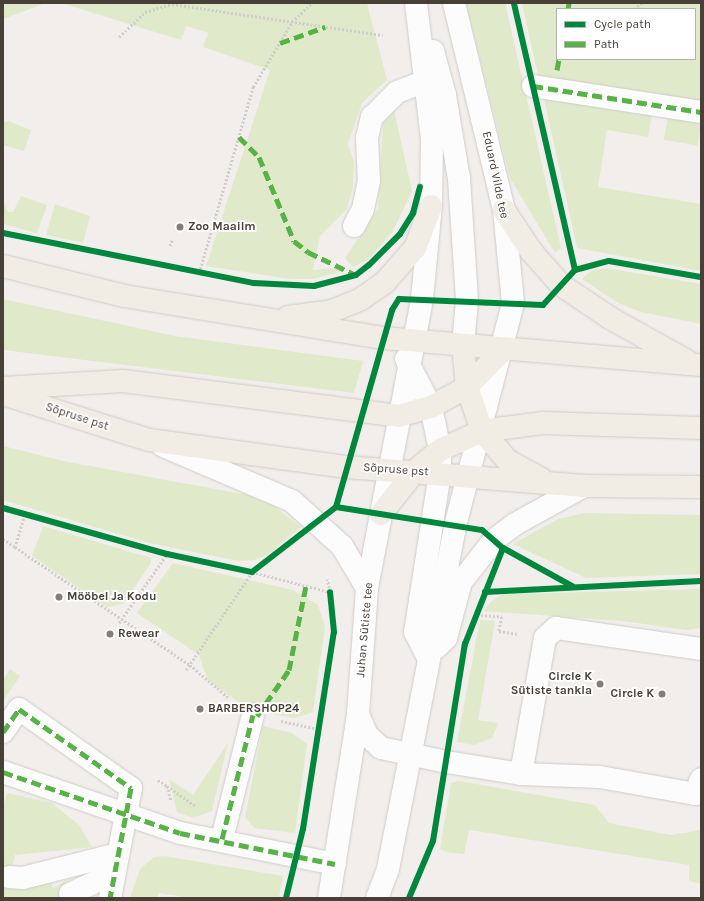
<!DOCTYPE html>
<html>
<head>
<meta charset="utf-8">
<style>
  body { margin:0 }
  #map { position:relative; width:704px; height:901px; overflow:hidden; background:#f1eeeb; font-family:Karla,sans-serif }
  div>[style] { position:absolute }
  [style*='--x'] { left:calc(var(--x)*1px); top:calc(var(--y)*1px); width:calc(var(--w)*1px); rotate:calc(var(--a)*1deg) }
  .green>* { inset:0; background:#e0eacb; transform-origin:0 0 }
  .path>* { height:2.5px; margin-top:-1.25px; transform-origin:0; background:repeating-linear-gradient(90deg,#d1cecb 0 2px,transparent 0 4px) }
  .roads { filter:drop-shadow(0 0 1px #cfccc8) drop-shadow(0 0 1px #cfccc8) }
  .minor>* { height:22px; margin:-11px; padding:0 11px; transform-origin:11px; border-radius:11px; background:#fdfcfc }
  .major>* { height:22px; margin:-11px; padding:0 11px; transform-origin:11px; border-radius:11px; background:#f1ece4 }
  .quiet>* { height:5px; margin-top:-2.5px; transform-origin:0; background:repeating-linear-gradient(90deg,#57b346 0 10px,transparent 0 15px) }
  .cycleway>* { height:6px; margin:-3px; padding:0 3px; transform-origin:3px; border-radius:3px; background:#00873e }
  .dots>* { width:11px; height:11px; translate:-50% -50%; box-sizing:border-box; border:2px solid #fff; border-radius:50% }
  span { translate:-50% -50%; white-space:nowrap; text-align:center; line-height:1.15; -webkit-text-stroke:3.5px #fff; paint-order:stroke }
  .street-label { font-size:12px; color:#474037 }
  .poi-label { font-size:12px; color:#474037; font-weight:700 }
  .left { translate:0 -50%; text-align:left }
  .right { translate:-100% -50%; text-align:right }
  .frame { position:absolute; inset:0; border:4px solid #474037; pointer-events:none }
  .legend { position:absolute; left:556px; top:8px; width:140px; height:52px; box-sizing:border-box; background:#fff; border:1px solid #b5b3af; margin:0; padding:5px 7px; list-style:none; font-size:12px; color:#474037 }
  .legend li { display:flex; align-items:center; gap:8px; height:20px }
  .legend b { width:20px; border:1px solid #b5b3af }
</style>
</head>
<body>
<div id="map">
  <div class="green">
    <i style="clip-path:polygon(3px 3px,46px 3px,3px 19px)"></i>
    <i style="clip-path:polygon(61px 3px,367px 3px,387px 80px,362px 103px,348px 144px,354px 162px,353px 187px,347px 209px,320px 236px,313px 270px,335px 268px,340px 272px,313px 279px,290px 279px,206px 266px,270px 70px,203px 47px,208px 33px,186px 26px,181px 40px)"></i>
    <i style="clip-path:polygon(466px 3px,505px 3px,561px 248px,555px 253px,510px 178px)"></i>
    <i style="clip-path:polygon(evenodd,522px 3px,701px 3px,701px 102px,539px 79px,522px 3px,557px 9px,695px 9px,695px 59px,557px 59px,557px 9px)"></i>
    <i style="clip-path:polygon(544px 99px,652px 114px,648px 137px,607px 130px,598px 187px,701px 204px,701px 271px,577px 248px)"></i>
    <i style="clip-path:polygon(394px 110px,412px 191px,393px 231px,369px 259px,353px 267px,345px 258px,378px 209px,383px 124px)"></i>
    <i style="left:668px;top:116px;width:34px;height:24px;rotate:10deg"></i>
    <i style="clip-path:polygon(8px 121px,31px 130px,24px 151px,3px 145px,3px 122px)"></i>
    <i style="clip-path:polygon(21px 196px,47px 205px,37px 233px,3px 224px,3px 201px,8px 212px,13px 212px)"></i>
    <i style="clip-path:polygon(55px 204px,90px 216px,83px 243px,46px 235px)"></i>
    <i style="clip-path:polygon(606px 268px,701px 284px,701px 324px,641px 312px,618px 303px,582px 279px,591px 271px)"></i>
    <i style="clip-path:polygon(3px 299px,175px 336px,363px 361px,354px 393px,3px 350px)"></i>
    <i style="clip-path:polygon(3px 446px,63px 461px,248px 495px,274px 506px,301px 527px,267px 555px,255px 560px,238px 561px,149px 543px,3px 500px)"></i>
    <i style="clip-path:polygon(584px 513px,701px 515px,701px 574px,586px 578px,513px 544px,558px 519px)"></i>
    <i style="clip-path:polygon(43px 526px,151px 558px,151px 563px,123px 604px,107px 607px,32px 556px)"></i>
    <i style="clip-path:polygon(173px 563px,293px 590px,318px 605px,325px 627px,313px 712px,295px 718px,250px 710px,208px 681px,199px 655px,137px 613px)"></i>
    <i style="clip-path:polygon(701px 589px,701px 628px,687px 630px,622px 621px,483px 611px,493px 600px,504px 594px)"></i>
    <i style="clip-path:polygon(480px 620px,495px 621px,478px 720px,498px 723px,492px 738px,474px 745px,457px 742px)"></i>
    <i style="clip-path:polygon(10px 669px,20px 676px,3px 701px,3px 680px)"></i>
    <i style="clip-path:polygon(263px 726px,292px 733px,307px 744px,295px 833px,254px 828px,245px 817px)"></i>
    <i style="clip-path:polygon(228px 743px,212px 811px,193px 818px,177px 812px,169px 779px,193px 795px)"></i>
    <i style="clip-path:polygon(459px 781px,595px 805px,609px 823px,671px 835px,701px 830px,701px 884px,689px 881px,689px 865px,469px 830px,464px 854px,446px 852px,440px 849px,451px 783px)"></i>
    <i style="clip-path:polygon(7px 793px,52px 803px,79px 825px,92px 847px,15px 855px,6px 889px,51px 883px,53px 888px,65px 881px,72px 898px,3px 898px,3px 807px)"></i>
    <i style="clip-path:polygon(164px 856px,283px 876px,279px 898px,189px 898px,159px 893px,157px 898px,130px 898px,140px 869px,154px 857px)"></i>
  </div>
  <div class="path">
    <i style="--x:634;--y:9;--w:10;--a:-37"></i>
    <i style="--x:119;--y:37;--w:36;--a:-44"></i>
    <i style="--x:145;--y:12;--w:28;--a:-17"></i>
    <i style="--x:172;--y:4;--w:213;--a:8.4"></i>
    <i style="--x:170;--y:246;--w:6;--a:-72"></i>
    <i style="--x:199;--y:273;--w:194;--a:-73.8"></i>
    <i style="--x:253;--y:87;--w:76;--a:-59"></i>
    <i style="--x:292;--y:22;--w:28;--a:-44"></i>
    <i style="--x:25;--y:515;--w:34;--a:107"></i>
    <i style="--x:15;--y:547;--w:211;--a:34"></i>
    <i style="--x:190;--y:665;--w:52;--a:40.4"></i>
    <i style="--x:3;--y:539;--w:14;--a:34"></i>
    <i style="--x:481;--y:615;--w:21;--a:5"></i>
    <i style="--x:502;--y:617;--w:14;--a:102"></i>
    <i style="--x:499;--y:631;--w:18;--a:9"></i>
    <i style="--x:119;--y:623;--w:84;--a:-55.2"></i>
    <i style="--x:186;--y:670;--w:118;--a:-56"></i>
    <i style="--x:252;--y:572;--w:81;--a:14.4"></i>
    <i style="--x:330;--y:592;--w:13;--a:-103"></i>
    <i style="--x:281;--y:721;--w:38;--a:12"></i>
    <i style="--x:158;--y:780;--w:11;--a:34"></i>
    <i style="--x:167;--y:786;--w:15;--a:74"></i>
    <i style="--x:167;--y:786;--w:35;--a:35"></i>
  </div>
  <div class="roads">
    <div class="minor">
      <i style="--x:433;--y:51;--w:46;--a:74.7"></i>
      <i style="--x:445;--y:95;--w:85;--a:80.5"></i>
      <i style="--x:459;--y:179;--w:122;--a:86.2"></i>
      <i style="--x:467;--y:301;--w:44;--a:95.2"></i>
      <i style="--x:533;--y:86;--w:170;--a:8.8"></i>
      <i style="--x:354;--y:226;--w:19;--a:-62"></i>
      <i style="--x:363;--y:209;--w:29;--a:-78"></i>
      <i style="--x:369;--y:181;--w:43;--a:-92.7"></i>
      <i style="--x:367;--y:138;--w:22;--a:-77"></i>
      <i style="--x:372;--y:117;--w:35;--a:-45"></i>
      <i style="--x:397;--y:92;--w:30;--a:-21"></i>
      <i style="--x:406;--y:359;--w:54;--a:62.5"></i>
      <i style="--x:431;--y:407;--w:44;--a:78.2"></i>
      <i style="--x:440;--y:450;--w:23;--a:90"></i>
      <i style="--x:440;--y:473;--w:161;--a:98.9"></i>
      <i style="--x:415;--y:632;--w:27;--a:63"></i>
      <i style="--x:163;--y:446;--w:140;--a:23.1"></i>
      <i style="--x:292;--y:501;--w:67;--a:42"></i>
      <i style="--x:342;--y:546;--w:49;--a:59.2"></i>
      <i style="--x:437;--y:647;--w:13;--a:-45"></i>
      <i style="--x:446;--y:638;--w:58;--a:-75"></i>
      <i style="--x:461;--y:582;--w:53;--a:-51.8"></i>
      <i style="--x:494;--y:540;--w:26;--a:-37"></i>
      <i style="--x:515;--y:524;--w:79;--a:-28.8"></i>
      <i style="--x:358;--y:714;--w:23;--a:67"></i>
      <i style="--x:367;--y:735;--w:19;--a:43"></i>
      <i style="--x:381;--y:748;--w:67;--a:12"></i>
      <i style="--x:447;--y:762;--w:75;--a:9.2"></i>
      <i style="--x:521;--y:774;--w:79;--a:2.2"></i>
      <i style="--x:600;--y:777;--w:97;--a:10.1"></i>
      <i style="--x:695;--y:794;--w:16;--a:-68"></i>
      <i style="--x:3;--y:732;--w:28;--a:-55"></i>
      <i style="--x:19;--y:709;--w:137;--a:35.2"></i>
      <i style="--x:131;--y:788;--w:112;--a:100.8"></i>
      <i style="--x:3;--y:772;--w:187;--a:19"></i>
      <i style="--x:180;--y:833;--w:158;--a:11.3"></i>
      <i style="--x:521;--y:774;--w:138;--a:-80"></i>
      <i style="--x:545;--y:638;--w:15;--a:-42"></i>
      <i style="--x:556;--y:628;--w:147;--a:8.2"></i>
      <i style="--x:222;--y:839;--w:128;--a:-76"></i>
      <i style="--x:9;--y:877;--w:14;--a:4"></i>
      <i style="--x:23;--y:878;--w:97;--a:-14.3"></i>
      <i style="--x:70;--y:894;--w:49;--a:-25.5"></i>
      <i style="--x:329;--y:898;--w:186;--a:-81"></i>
      <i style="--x:358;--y:714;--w:126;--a:-85.9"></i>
      <i style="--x:367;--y:588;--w:294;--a:-79.2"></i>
      <i style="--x:422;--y:299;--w:93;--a:-84.5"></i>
      <i style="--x:431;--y:206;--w:67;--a:-89.1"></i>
      <i style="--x:432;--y:139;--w:137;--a:-96.7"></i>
      <i style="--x:377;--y:898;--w:31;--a:-69"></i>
      <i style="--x:388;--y:869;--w:349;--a:-78.9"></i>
      <i style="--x:455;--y:526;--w:230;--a:-75.4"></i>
      <i style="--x:513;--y:303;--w:93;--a:-95.5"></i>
      <i style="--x:504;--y:210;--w:213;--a:-103.6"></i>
    </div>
    <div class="major">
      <i style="--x:504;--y:210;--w:49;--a:56.6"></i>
      <i style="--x:531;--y:251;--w:45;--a:48.6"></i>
      <i style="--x:561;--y:285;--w:59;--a:34"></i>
      <i style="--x:610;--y:318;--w:88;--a:29.2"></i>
      <i style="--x:3;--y:266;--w:125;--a:13.9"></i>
      <i style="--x:124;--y:296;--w:263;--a:9.2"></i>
      <i style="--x:384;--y:338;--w:318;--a:4.9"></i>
      <i style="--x:288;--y:317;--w:44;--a:-7.8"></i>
      <i style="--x:332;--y:311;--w:31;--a:-22"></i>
      <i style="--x:361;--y:299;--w:29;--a:-35"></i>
      <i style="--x:385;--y:282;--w:45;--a:-48.6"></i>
      <i style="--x:415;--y:248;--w:45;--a:-69.1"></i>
      <i style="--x:463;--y:345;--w:42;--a:84.6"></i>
      <i style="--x:467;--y:387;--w:46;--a:71.2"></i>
      <i style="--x:482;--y:431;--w:38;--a:49"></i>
      <i style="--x:507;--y:460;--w:39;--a:29"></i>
      <i style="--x:3;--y:388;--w:120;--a:-3.3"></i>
      <i style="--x:123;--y:381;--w:278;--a:7.2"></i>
      <i style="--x:399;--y:416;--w:33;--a:-16"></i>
      <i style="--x:431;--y:407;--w:41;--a:-29.1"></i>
      <i style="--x:467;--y:387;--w:53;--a:-45.8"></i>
      <i style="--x:3;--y:394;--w:153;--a:17.5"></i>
      <i style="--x:149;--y:440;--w:200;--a:7.8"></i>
      <i style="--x:347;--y:467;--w:238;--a:4.6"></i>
      <i style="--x:584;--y:486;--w:117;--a:0.5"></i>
      <i style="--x:381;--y:514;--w:55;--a:-51.7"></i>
      <i style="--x:415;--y:471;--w:33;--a:-40"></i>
      <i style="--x:440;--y:450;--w:46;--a:-24.3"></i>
      <i style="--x:482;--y:431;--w:62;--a:-7.5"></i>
      <i style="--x:543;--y:423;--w:158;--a:1.8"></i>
    </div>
  </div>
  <div class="quiet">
    <i style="--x:568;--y:9;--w:6;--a:-81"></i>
    <i style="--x:280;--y:43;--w:48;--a:-19.6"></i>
    <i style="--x:557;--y:70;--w:11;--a:-80"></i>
    <i style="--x:533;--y:86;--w:170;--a:8.8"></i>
    <i style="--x:239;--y:137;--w:28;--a:45"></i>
    <i style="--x:259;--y:157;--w:91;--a:67.4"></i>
    <i style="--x:294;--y:241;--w:18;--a:38"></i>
    <i style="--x:308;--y:252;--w:53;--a:25.6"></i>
    <i style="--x:257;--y:716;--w:56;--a:-55.2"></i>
    <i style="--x:289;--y:670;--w:86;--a:-78.6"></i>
    <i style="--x:3;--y:732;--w:28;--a:-55"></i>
    <i style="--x:19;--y:709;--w:137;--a:35.2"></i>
    <i style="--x:131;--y:788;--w:112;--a:100.8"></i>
    <i style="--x:3;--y:772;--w:187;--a:19"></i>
    <i style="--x:180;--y:833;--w:158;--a:11.3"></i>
    <i style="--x:222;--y:839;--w:128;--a:-76"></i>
  </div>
  <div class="cycleway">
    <i style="--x:3;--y:233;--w:256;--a:11.3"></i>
    <i style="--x:254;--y:283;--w:60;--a:2.9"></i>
    <i style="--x:314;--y:286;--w:43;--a:-14.7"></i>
    <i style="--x:356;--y:275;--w:16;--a:-38"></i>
    <i style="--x:369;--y:265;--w:44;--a:-45"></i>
    <i style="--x:400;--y:234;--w:25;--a:-58"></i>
    <i style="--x:413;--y:213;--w:27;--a:-75"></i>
    <i style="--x:575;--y:270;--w:35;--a:-15"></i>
    <i style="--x:609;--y:261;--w:93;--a:9.9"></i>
    <i style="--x:399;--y:299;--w:144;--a:2.4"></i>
    <i style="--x:543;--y:305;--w:47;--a:-47.6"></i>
    <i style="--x:575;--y:270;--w:274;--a:-102.9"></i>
    <i style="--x:336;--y:507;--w:148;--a:9"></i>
    <i style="--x:482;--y:530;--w:28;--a:41"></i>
    <i style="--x:503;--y:548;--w:79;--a:28.8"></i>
    <i style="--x:3;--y:508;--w:170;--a:15.7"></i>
    <i style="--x:167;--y:554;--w:87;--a:12"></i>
    <i style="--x:252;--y:572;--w:106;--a:-37.7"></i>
    <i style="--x:336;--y:507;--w:205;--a:-74.1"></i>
    <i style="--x:392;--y:310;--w:13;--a:-58"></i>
    <i style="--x:485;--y:592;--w:216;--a:-2.9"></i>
    <i style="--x:286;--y:898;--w:71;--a:-76.2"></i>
    <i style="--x:303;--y:829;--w:199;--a:-81.1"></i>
    <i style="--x:334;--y:632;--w:40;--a:-95.7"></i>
    <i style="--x:409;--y:898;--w:62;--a:-67.2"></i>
    <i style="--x:433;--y:841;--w:200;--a:-80.8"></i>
    <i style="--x:465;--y:644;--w:103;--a:-68.4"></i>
  </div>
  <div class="dots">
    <i style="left:180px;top:227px;background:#827d76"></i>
    <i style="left:59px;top:597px;background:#827d76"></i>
    <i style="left:110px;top:634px;background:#827d76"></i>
    <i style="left:600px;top:684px;background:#827d76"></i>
    <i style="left:662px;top:694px;background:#827d76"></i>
    <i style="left:200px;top:709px;background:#827d76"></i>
  </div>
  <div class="street-label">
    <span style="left:495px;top:175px;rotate:78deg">Eduard Vilde tee</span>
    <span style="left:77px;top:417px;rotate:18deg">Sõpruse pst</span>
    <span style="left:396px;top:470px;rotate:4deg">Sõpruse pst</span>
    <span style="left:365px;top:630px;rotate:-85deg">Juhan Sütiste tee</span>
  </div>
  <div class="poi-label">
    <span class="left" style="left:188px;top:227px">Zoo Maailm</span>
    <span class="left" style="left:67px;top:597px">Mööbel Ja Kodu</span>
    <span class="left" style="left:118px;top:634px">Rewear</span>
    <span class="right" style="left:592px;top:684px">Circle K<br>Sütiste tankla</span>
    <span class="right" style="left:654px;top:694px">Circle K</span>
    <span class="left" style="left:208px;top:709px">BARBERSHOP24</span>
  </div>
  <div class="frame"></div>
  <ul class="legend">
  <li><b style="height:5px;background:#00873e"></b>Cycle path</li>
  <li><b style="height:5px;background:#57b346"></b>Path</li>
  </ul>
</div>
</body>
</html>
